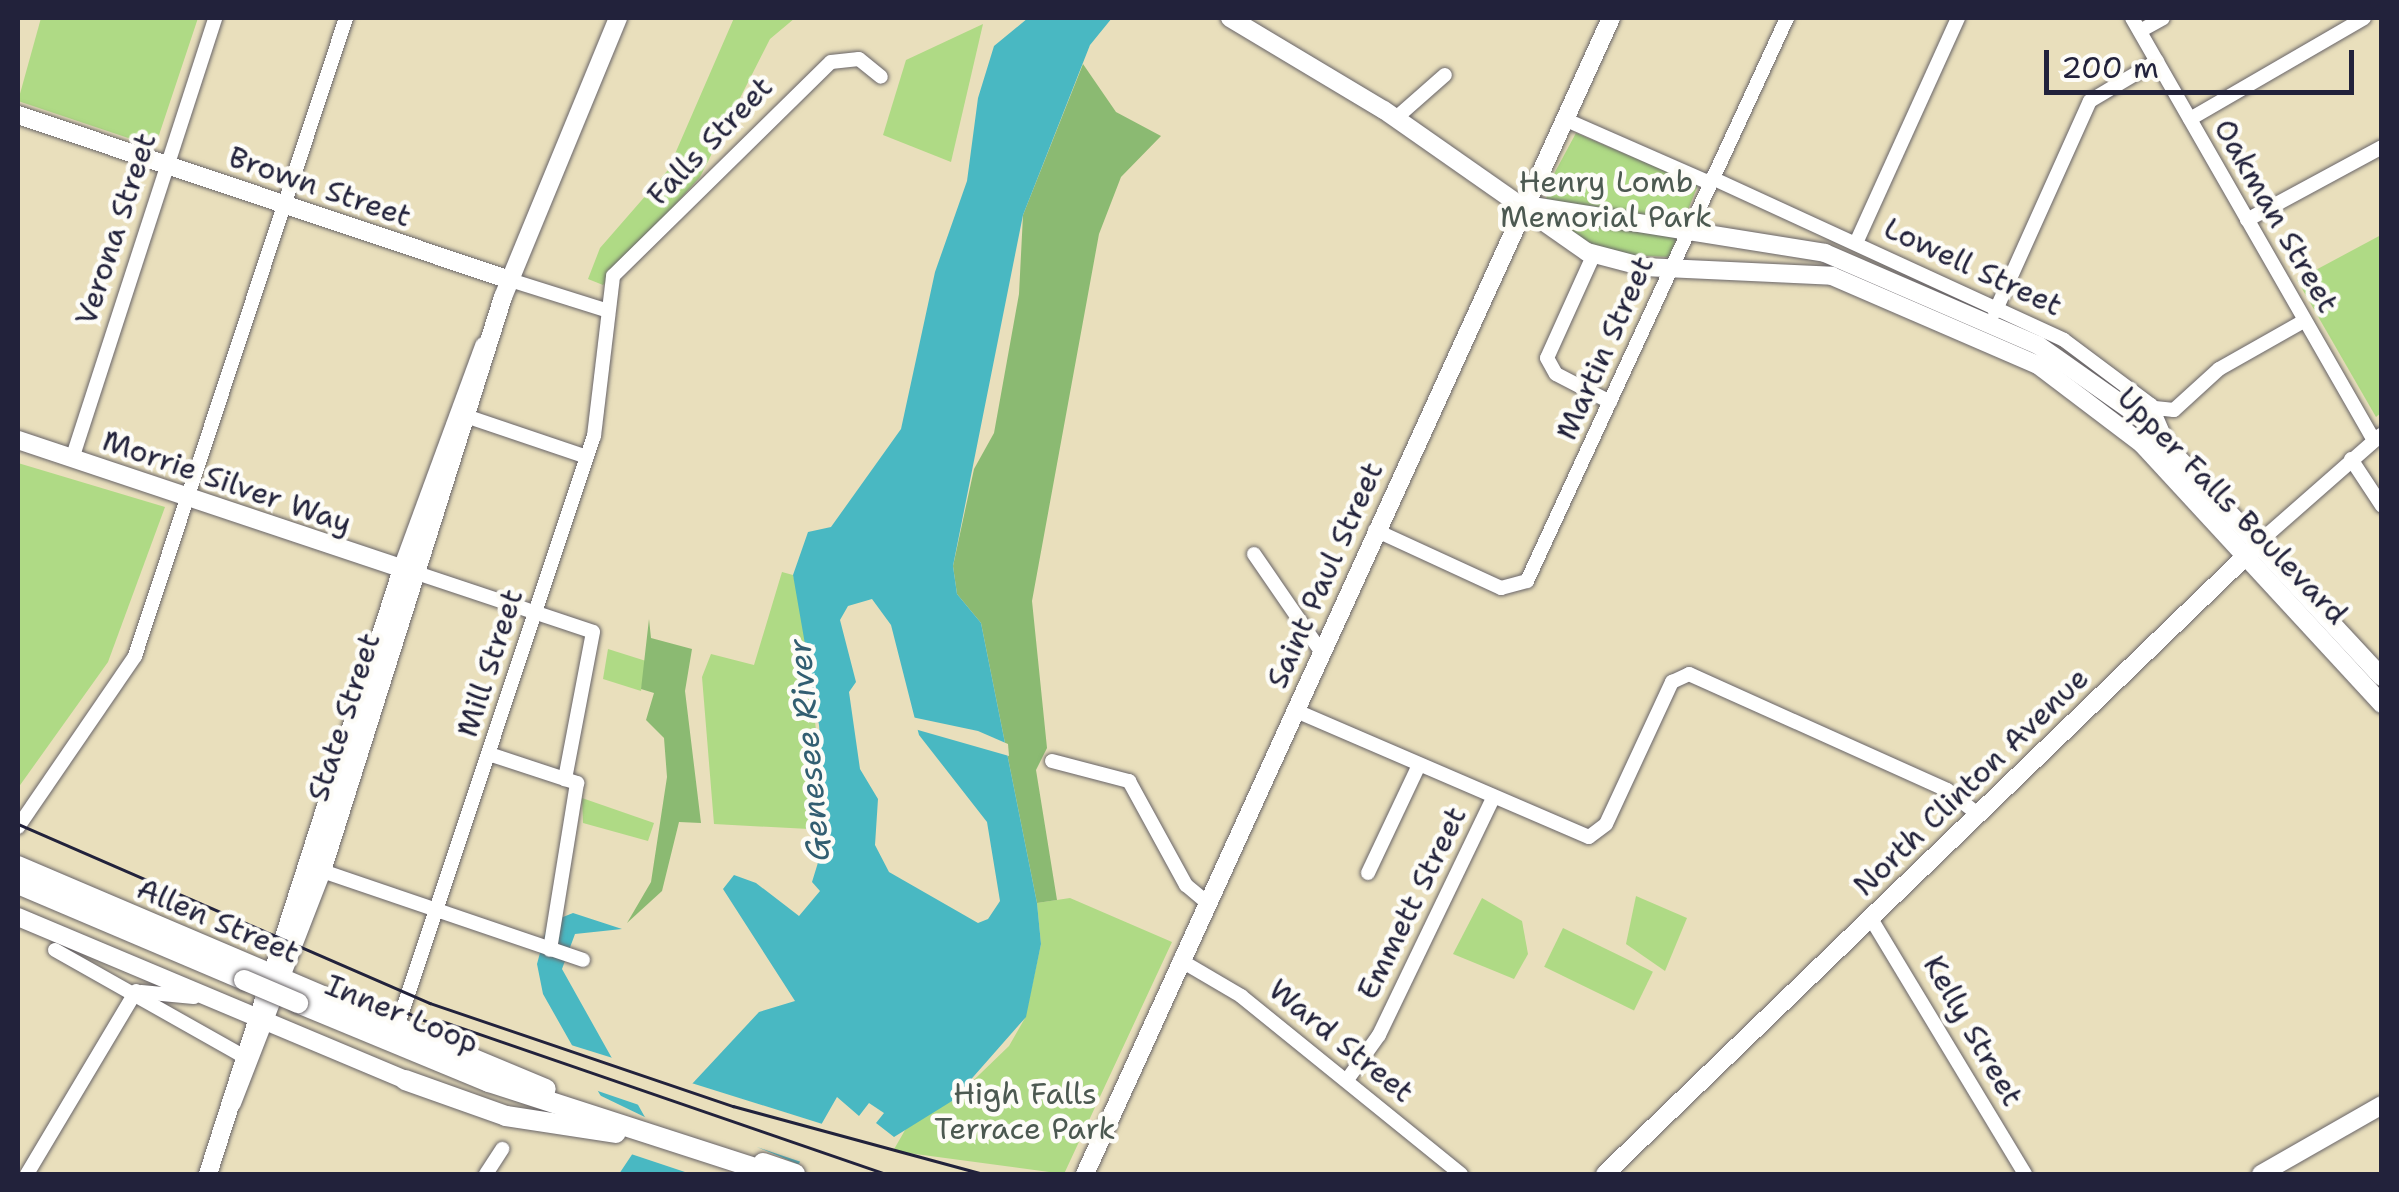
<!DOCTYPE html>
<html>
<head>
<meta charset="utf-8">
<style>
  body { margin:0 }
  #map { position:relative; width:2399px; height:1192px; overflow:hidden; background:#e9dfbc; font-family:"Shantell Sans",sans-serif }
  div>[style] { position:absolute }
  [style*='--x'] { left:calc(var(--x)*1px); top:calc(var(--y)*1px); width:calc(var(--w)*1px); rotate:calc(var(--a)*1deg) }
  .green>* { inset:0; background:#afda85; transform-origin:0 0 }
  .forest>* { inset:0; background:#8bba72 }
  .water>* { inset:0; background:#49b8c2 }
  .pier>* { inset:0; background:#e9dfbc }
  .roads { filter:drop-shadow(0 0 2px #686468) drop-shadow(0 0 2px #686468) }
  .minor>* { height:14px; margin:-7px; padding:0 7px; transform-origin:7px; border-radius:7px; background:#fff }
  .major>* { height:18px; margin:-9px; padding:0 9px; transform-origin:9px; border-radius:9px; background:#fff }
  .highway>* { height:20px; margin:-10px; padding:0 10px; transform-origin:10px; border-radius:10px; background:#fff }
  .rail>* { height:2.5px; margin:-1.25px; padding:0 1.25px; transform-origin:1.25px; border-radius:1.25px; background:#22223b }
  .bridges { filter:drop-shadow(0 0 2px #686468) drop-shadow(0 0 2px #686468) }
  .highway-bridge>* { height:20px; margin:-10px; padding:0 10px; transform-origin:10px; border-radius:10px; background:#fff }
  span { translate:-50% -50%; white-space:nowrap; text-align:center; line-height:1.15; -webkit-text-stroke:9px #fdfcf7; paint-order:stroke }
  .street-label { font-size:30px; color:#22223b }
  .park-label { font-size:30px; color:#4c5951 }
  .water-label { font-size:32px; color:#325e71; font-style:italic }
  .frame { position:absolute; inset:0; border:20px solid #22223b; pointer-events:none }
  .scale { position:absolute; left:2044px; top:50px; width:310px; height:45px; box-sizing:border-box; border:5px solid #22223b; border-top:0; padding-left:12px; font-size:30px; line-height:35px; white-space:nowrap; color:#22223b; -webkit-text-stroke:8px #fdfcf7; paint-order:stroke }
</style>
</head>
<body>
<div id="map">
  <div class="green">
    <i style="clip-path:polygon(41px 18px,198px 18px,155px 147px,18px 101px)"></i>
    <i style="clip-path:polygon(734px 18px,795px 18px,770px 39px,700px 177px,603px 285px,588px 279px,600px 248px,668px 170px)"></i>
    <i style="clip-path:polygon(983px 24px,951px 162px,883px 135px,906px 60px)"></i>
    <i style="clip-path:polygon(1576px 133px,1698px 185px,1669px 257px,1608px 254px,1544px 220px,1548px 185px)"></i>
    <i style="clip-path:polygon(2381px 235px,2382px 412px,2376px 417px,2297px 280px)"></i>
    <i style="clip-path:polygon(18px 463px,165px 507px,108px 662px,18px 788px)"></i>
    <i style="clip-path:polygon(782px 572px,793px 575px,801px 605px,828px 830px,714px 824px,702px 677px,711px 654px,754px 665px)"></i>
    <i style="clip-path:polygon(608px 649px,646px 661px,641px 691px,603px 679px)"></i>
    <i style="clip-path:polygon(582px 798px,654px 823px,648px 841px,583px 823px)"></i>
    <i style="clip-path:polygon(1636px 896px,1687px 918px,1665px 971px,1626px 944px)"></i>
    <i style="clip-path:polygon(1070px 898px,1172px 942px,1064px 1174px,893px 1151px,912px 1118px,952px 1101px,1009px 1046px,1025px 1018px,1041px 944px,1037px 903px)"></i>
    <i style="clip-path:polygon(1482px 898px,1522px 921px,1528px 954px,1514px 979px,1453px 954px)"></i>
    <i style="left:1563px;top:928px;width:100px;height:43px;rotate:26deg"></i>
  </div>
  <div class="forest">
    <i style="clip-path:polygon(1083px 64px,1116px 112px,1161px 136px,1121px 177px,1099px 234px,1032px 601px,1047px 748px,1036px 770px,1057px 900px,1037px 903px,981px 623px,957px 594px,953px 566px,974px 469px,994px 433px,1019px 294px,1023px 215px)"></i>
    <i style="clip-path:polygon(649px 619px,651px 638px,692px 649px,685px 691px,701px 823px,679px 822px,662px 891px,627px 923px,651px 882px,667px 777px,664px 738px,646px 720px,654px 693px,641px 689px)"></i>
  </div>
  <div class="water">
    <i style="clip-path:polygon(evenodd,1028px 18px,1112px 18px,1090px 45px,1023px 215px,953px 566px,957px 594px,981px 623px,1037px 903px,1041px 944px,1026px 1017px,952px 1101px,894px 1137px,876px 1123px,884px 1113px,869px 1103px,859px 1116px,837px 1097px,793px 1174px,619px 1174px,633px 1153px,543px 994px,537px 964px,548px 923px,573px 913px,622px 929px,575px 934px,562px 969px,651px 1128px,759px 1012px,795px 1001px,723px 889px,734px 875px,756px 883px,799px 916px,820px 891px,812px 882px,828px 830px,819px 725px,793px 575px,808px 532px,831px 527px,901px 429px,935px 272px,967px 181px,978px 98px,994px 46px,1028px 18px,872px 599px,891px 625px,919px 735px,987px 822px,1000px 901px,988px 919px,978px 923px,889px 872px,875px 845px,878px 799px,860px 769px,849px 692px,856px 682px,840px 620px,848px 606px,872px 599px)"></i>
  </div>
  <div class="pier">
    <i style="clip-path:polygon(907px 716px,978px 731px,1008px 744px,1009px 756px,911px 728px)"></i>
    <i style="clip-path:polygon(571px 1045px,616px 1059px,639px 1105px,592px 1089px)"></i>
    <i style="clip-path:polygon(685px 1081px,832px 1127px,807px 1164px,757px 1147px,805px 1167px,799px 1174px,691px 1174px,628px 1153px,595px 1093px,651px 1120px)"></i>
  </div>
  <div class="roads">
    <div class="minor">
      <i style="--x:2132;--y:18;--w:487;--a:60.2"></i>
      <i style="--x:2140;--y:31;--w:26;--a:-29"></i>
      <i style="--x:1396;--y:118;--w:65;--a:-41.3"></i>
      <i style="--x:1564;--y:119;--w:159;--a:23.7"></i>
      <i style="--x:2190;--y:119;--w:201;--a:-30.1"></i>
      <i style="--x:1712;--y:178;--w:387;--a:24.7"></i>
      <i style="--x:2064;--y:340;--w:109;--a:36.8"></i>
      <i style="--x:2151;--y:405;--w:40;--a:66.6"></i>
      <i style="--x:2247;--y:220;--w:153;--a:-28.4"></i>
      <i style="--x:1856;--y:243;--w:247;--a:-65.6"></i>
      <i style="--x:1594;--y:254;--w:114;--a:114.3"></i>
      <i style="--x:1547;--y:358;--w:18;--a:61"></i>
      <i style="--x:1556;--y:374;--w:61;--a:27.4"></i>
      <i style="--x:510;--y:280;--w:100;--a:17.5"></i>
      <i style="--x:1995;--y:312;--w:231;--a:-65.8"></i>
      <i style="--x:2090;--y:101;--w:78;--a:-30.8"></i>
      <i style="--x:2155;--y:408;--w:19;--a:6"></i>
      <i style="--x:2174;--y:410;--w:61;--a:-42.3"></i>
      <i style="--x:2219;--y:369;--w:98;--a:-29.5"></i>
      <i style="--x:472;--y:418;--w:121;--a:18.7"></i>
      <i style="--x:72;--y:459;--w:464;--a:-72"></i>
      <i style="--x:2351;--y:459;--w:56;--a:56.6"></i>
      <i style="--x:1375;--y:530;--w:139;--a:24.7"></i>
      <i style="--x:1501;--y:588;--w:27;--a:-15"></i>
      <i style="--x:1527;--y:581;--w:620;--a:-65.21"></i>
      <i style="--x:2258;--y:543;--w:164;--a:-41.3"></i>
      <i style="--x:1254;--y:554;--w:116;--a:55.5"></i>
      <i style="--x:420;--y:574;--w:182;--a:18.5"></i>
      <i style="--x:593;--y:632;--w:150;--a:100.8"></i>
      <i style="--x:1294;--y:710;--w:321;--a:23.3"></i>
      <i style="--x:1589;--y:837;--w:21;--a:-37"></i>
      <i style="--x:1606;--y:824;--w:157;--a:-65.1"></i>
      <i style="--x:1672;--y:682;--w:19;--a:-25"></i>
      <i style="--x:1689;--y:674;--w:283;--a:24.2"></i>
      <i style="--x:1947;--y:790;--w:39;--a:38"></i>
      <i style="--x:489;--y:754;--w:93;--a:18.2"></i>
      <i style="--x:577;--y:783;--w:169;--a:99.2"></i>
      <i style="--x:1052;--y:761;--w:80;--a:14.6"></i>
      <i style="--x:1129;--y:781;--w:119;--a:61.3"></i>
      <i style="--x:1186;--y:885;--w:26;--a:40"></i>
      <i style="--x:18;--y:827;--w:207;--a:-55.6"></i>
      <i style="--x:135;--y:656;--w:672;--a:-71.7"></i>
      <i style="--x:316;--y:869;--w:282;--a:18.8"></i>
      <i style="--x:1368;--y:873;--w:119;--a:-64.7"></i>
      <i style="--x:1870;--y:917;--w:300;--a:58.9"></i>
      <i style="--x:55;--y:950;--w:216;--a:29.4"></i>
      <i style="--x:1180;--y:960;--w:71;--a:30.5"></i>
      <i style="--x:1241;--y:996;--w:283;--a:39"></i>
      <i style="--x:141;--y:992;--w:53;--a:5.4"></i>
      <i style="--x:397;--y:1027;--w:623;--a:-71.57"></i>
      <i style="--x:594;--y:436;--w:161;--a:-83.2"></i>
      <i style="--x:613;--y:276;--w:305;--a:-44.5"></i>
      <i style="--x:831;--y:62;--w:28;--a:-6"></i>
      <i style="--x:859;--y:59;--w:28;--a:39"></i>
      <i style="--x:1347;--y:1080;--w:55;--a:-54.6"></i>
      <i style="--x:1379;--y:1035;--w:263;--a:-64.3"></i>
      <i style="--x:27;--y:1174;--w:213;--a:-59.2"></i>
      <i style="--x:486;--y:1174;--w:30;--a:-57"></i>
    </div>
    <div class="major">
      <i style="--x:1230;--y:18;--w:179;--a:30.9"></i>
      <i style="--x:1384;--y:110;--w:248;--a:35"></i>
      <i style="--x:1587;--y:252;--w:59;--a:14.7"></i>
      <i style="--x:1644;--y:267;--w:188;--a:2.7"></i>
      <i style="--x:1832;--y:276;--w:224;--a:23.4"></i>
      <i style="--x:2038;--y:365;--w:131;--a:37.2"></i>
      <i style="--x:2142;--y:444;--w:354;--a:47.3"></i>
      <i style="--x:18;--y:115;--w:519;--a:18.54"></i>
      <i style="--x:1526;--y:205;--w:303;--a:9.1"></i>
      <i style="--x:1825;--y:253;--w:232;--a:23.4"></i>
      <i style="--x:2038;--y:345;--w:125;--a:35.2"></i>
      <i style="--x:2140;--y:417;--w:355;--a:47.1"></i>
      <i style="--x:18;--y:440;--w:413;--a:18.5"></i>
      <i style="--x:18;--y:865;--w:412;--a:23.1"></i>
      <i style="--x:18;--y:917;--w:420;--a:22.8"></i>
      <i style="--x:232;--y:1103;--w:249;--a:-68.8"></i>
      <i style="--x:322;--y:871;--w:602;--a:-72.5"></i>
      <i style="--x:503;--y:297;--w:302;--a:-67.6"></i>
      <i style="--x:208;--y:1174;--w:635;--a:-72.22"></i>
      <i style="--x:402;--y:569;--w:238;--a:-69.8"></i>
      <i style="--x:1085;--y:1174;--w:1270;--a:-65.53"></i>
      <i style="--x:1605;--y:1174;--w:899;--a:-43.96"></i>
      <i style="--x:2261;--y:1174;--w:139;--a:-29.7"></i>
    </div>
    <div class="highway">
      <i style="--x:18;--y:884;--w:246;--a:23"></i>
      <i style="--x:298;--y:1003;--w:207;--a:22.5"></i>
      <i style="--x:489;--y:1082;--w:299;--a:17.9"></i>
      <i style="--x:397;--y:1027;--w:161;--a:22.6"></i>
      <i style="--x:405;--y:1080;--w:107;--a:19.6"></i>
      <i style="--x:506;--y:1116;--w:111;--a:8.8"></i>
      <i style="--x:763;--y:1163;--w:34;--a:19"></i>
    </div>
  </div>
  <div class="rail">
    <i style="--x:18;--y:824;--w:449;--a:23.5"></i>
    <i style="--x:430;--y:1003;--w:320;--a:18.8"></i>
    <i style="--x:733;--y:1106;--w:260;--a:15.2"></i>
    <i style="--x:332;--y:980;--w:130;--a:23.6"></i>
    <i style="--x:442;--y:1021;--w:470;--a:19"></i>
  </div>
  <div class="bridges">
    <div class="highway-bridge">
      <i style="--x:244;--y:980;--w:59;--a:23.1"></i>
    </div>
  </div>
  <div class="street-label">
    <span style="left:710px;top:141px;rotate:-46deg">Falls Street</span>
    <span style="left:320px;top:187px;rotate:19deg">Brown Street</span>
    <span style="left:2276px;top:216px;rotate:60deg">Oakman Street</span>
    <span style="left:116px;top:229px;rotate:-72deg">Verona Street</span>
    <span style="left:1973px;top:267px;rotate:25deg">Lowell Street</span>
    <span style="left:1605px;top:348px;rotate:-66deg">Martin Street</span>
    <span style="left:227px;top:482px;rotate:19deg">Morrie Silver Way</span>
    <span style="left:2232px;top:506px;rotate:46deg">Upper Falls Boulevard</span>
    <span style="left:1325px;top:575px;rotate:-66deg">Saint Paul Street</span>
    <span style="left:490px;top:663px;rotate:-72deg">Mill Street</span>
    <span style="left:344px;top:717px;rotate:-72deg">State Street</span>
    <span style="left:1971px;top:782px;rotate:-44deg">North Clinton Avenue</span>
    <span style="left:1412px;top:903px;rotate:-64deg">Emmett Street</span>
    <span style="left:218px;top:921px;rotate:23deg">Allen Street</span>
    <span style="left:402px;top:1014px;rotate:22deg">Inner Loop</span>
    <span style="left:1973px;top:1031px;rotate:60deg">Kelly Street</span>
    <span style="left:1341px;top:1041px;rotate:39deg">Ward Street</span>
  </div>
  <div class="park-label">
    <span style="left:1606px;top:199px">Henry Lomb<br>Memorial Park</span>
    <span style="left:1025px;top:1111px">High Falls<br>Terrace Park</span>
  </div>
  <div class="water-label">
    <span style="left:809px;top:750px;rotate:-95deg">Genesee River</span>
  </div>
  <div class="frame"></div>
  <div class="scale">200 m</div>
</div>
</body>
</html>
